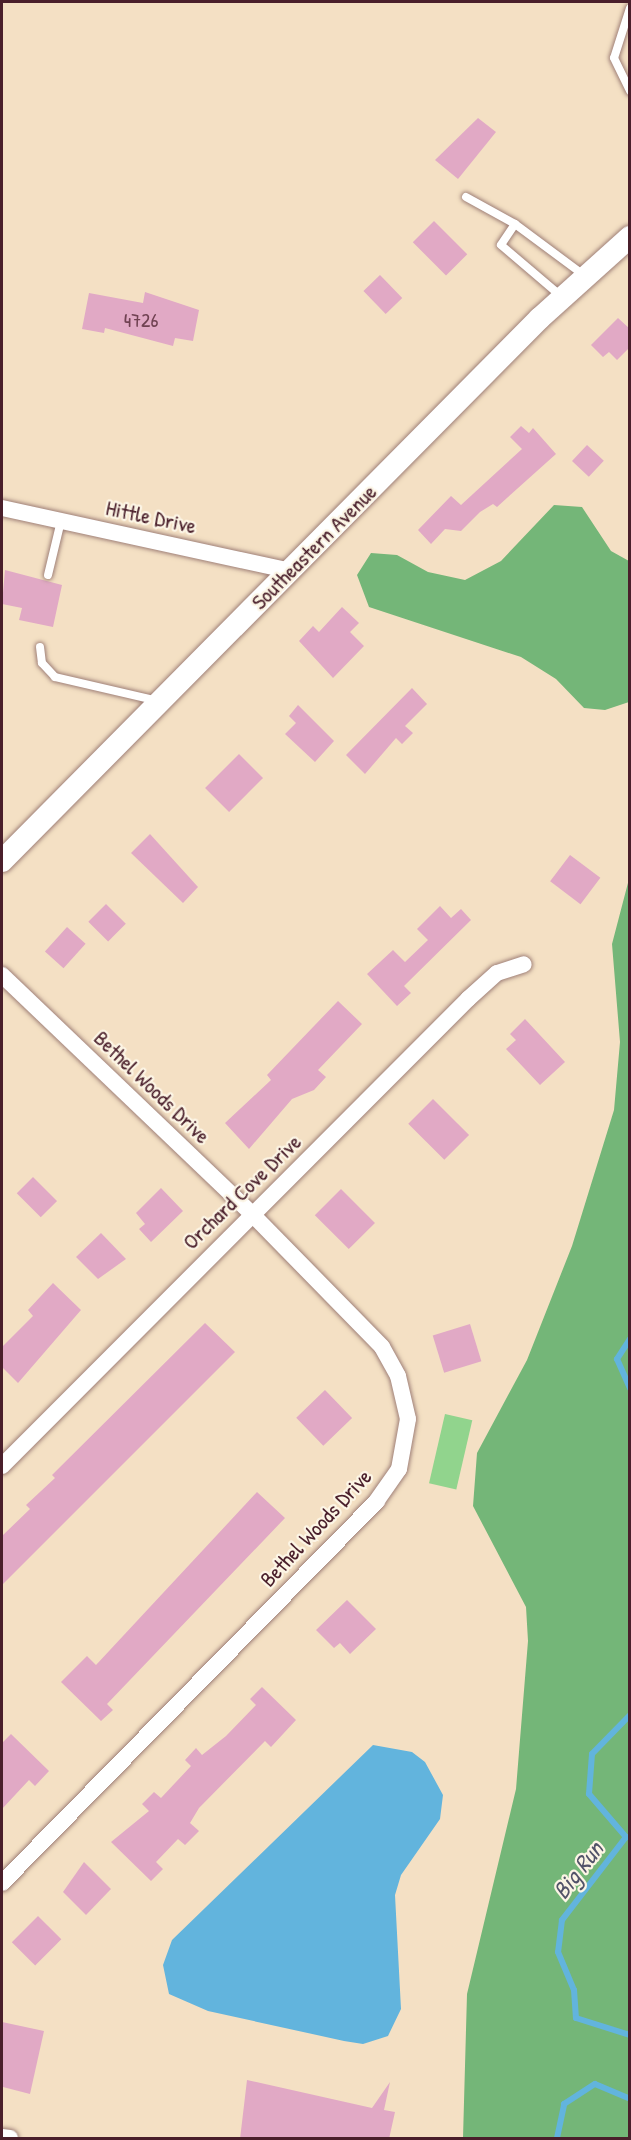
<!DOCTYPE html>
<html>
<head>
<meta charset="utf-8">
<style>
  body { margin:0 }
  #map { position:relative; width:631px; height:2140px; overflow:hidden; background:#f4e0c4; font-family:"Patrick Hand",sans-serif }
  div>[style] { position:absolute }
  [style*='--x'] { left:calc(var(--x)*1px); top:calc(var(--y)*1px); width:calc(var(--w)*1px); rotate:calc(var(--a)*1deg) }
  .green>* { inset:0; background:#91d48d; transform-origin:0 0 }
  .forest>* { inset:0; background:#74b678 }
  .water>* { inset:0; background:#62b4dd }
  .stream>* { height:6px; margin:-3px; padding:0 3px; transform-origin:3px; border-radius:3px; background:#62b4dd }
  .building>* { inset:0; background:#e1a9c5; transform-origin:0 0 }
  .roads { filter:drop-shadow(0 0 2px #9f8078) drop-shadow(0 0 2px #9f8078) }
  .lane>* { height:8px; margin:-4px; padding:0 4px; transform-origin:4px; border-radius:4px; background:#fff }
  .street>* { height:16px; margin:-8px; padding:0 8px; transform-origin:8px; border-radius:8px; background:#fff }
  .secondary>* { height:22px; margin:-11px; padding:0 11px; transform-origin:11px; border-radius:11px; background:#fff }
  span { translate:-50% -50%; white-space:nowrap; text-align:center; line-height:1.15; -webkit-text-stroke:4.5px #fcf5e5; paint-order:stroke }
  .number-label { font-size:20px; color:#704252 }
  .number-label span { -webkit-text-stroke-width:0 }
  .street-label { font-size:22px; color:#4a1f2b }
  .water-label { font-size:24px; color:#525369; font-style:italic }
  .frame { position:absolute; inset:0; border:3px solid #4a1f2b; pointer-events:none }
</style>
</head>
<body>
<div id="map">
  <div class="green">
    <i style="left:445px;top:1414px;width:28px;height:71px;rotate:13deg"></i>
  </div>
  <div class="forest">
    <i style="clip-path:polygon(554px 505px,582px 507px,611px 551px,629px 561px,629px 702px,605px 710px,584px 708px,556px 679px,521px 657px,369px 607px,357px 575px,371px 553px,397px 555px,428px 572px,465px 580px,501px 561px)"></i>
    <i style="clip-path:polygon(629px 879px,629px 2138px,463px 2138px,467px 1994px,516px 1789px,528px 1641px,526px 1607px,473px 1506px,477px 1453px,527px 1360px,572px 1246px,614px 1110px,620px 1042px,612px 944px)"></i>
  </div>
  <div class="water">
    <i style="clip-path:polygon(373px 1745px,412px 1752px,425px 1762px,443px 1795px,440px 1819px,401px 1875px,395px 1895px,401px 2009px,388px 2036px,363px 2044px,344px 2041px,208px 2011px,169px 1994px,163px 1965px,172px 1940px)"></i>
  </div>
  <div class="stream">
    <i style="--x:630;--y:1339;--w:24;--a:123"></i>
    <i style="--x:617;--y:1359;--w:32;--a:66"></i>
    <i style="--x:630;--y:1715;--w:54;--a:134.3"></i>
    <i style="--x:592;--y:1754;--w:40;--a:94.3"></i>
    <i style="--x:589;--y:1794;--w:57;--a:49.3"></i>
    <i style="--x:626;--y:1837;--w:105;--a:127.6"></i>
    <i style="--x:562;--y:1920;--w:32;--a:97"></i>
    <i style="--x:558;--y:1952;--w:41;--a:67.2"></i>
    <i style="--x:574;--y:1990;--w:28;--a:86"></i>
    <i style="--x:576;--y:2018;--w:57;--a:17.5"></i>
    <i style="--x:557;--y:2138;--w:35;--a:-78"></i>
    <i style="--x:564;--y:2104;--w:37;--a:-33"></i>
    <i style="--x:595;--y:2084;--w:38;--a:23"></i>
  </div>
  <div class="building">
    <i style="clip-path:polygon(478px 118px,496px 132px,458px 179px,435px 160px)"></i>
    <i style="left:434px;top:221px;width:47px;height:30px;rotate:45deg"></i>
    <i style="left:380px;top:275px;width:32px;height:23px;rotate:46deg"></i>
    <i style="clip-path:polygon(145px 292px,199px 310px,193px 341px,175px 338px,173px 346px,105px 328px,104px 333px,82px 329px,89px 293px,143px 303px)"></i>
    <i style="clip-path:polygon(618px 318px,630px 329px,630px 347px,617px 360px,609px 352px,603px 357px,591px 345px)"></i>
    <i style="clip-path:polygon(521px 426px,529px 433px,533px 428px,556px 454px,497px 507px,493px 504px,480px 512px,461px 531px,445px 529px,431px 544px,418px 530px,451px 496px,461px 505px,522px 449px,510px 437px)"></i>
    <i style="left:587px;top:445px;width:23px;height:22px;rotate:43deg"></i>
    <i style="clip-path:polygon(5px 570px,62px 585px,53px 627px,19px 620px,22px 608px,2px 604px)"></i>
    <i style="clip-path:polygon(342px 607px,359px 623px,350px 632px,364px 646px,333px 678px,299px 641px,313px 626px,319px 632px)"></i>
    <i style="clip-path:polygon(412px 688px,427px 704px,405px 726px,413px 733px,402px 744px,396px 738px,365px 774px,346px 755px)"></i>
    <i style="clip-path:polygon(298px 705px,334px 741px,315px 762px,285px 734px,296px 723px,289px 716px)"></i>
    <i style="left:239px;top:754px;width:34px;height:48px;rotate:45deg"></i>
    <i style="clip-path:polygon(150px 834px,198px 887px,183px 903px,131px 853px)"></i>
    <i style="left:570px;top:855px;width:38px;height:33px;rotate:37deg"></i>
    <i style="left:106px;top:904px;width:28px;height:25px;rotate:45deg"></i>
    <i style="clip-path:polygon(440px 906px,451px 918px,461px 909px,471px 920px,404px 986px,411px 993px,397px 1006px,367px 974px,393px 950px,405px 962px,428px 940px,417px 929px)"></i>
    <i style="left:67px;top:927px;width:25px;height:33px;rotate:42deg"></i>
    <i style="clip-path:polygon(338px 1001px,362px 1024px,318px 1070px,326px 1077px,314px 1090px,292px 1099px,249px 1149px,225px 1123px,271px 1080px,267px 1075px)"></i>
    <i style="clip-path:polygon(525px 1019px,565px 1062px,540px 1085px,506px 1049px,516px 1040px,510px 1034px)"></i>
    <i style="left:433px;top:1099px;width:51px;height:35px;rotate:45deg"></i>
    <i style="left:33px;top:1177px;width:34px;height:23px;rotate:45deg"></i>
    <i style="clip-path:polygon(161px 1188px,183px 1211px,151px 1242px,139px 1229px,145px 1224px,136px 1213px)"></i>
    <i style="left:341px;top:1189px;width:48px;height:37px;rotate:45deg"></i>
    <i style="clip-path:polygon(101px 1233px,126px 1259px,98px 1279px,76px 1257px)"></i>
    <i style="clip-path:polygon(53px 1283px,81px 1310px,18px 1383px,2px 1367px,2px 1347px,33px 1316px,28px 1310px)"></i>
    <i style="clip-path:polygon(205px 1323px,235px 1352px,2px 1585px,2px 1536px,30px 1509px,26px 1505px,55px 1478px,52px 1475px)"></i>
    <i style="left:470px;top:1324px;width:39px;height:39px;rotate:73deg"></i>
    <i style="left:325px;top:1390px;width:39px;height:40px;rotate:46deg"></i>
    <i style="clip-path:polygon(257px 1492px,285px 1518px,107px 1704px,113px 1710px,101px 1721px,61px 1682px,87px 1656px,96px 1665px)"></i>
    <i style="clip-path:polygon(347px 1600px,376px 1629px,350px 1654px,340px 1643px,334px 1648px,316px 1630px)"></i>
    <i style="clip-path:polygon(262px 1687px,296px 1720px,271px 1747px,265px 1741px,199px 1808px,190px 1823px,199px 1831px,185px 1845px,178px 1839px,156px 1862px,163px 1869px,151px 1881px,111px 1842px,149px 1811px,142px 1804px,154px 1792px,161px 1798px,191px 1766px,185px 1760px,196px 1748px,202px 1755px,226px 1736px,256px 1705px,250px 1699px)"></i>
    <i style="clip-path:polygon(11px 1734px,49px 1771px,35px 1786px,29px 1780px,2px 1809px,2px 1743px)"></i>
    <i style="clip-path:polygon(84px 1862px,111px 1889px,86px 1915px,63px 1892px)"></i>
    <i style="left:38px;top:1916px;width:33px;height:37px;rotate:45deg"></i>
    <i style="clip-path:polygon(2px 2022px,44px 2031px,30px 2094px,3px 2087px)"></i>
    <i style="clip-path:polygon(247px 2080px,372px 2108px,390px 2082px,384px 2110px,395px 2112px,389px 2139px,240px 2139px)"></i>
  </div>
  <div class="roads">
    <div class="lane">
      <i style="--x:630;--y:8;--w:52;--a:107.7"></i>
      <i style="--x:614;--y:58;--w:37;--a:64"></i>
      <i style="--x:466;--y:197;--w:56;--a:28.9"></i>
      <i style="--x:515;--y:224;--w:87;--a:36.6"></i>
      <i style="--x:515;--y:224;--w:25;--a:124"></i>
      <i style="--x:501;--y:245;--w:80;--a:40.4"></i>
      <i style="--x:48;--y:575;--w:56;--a:-76.5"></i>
      <i style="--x:40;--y:647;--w:16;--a:83"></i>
      <i style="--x:42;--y:663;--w:19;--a:47"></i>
      <i style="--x:55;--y:677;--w:106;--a:13.1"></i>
    </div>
    <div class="street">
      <i style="--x:2;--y:508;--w:296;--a:12.3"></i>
      <i style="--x:2;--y:975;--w:344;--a:43.7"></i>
      <i style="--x:251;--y:1213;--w:187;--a:45.6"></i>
      <i style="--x:382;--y:1347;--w:33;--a:61"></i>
      <i style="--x:398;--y:1376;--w:44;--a:76.9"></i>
      <i style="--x:408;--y:1419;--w:51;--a:100.2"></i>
      <i style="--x:399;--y:1469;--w:39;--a:125"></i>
      <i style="--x:377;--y:1501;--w:535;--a:134.47"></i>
      <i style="--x:2;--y:1466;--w:660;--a:-45.06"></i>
      <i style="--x:468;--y:999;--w:39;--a:-42"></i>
      <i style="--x:497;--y:973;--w:28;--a:-18"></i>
      <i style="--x:2;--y:2137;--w:8;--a:7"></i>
    </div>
    <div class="secondary">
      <i style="--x:2;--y:861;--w:764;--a:-45.27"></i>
      <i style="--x:540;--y:318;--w:121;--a:-42"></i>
    </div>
  </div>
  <div class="number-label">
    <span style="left:141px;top:319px">4726</span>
  </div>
  <div class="street-label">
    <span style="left:151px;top:517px;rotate:12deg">Hittle Drive</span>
    <span style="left:314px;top:547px;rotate:-45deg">Southeastern Avenue</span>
    <span style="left:152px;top:1087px;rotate:44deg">Bethel Woods Drive</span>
    <span style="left:242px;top:1192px;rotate:-44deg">Orchard Cove Drive</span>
    <span style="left:316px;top:1528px;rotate:-47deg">Bethel Woods Drive</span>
  </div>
  <div class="water-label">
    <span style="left:578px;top:1870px;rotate:-52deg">Big Run</span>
  </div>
  <div class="frame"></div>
</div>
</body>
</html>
